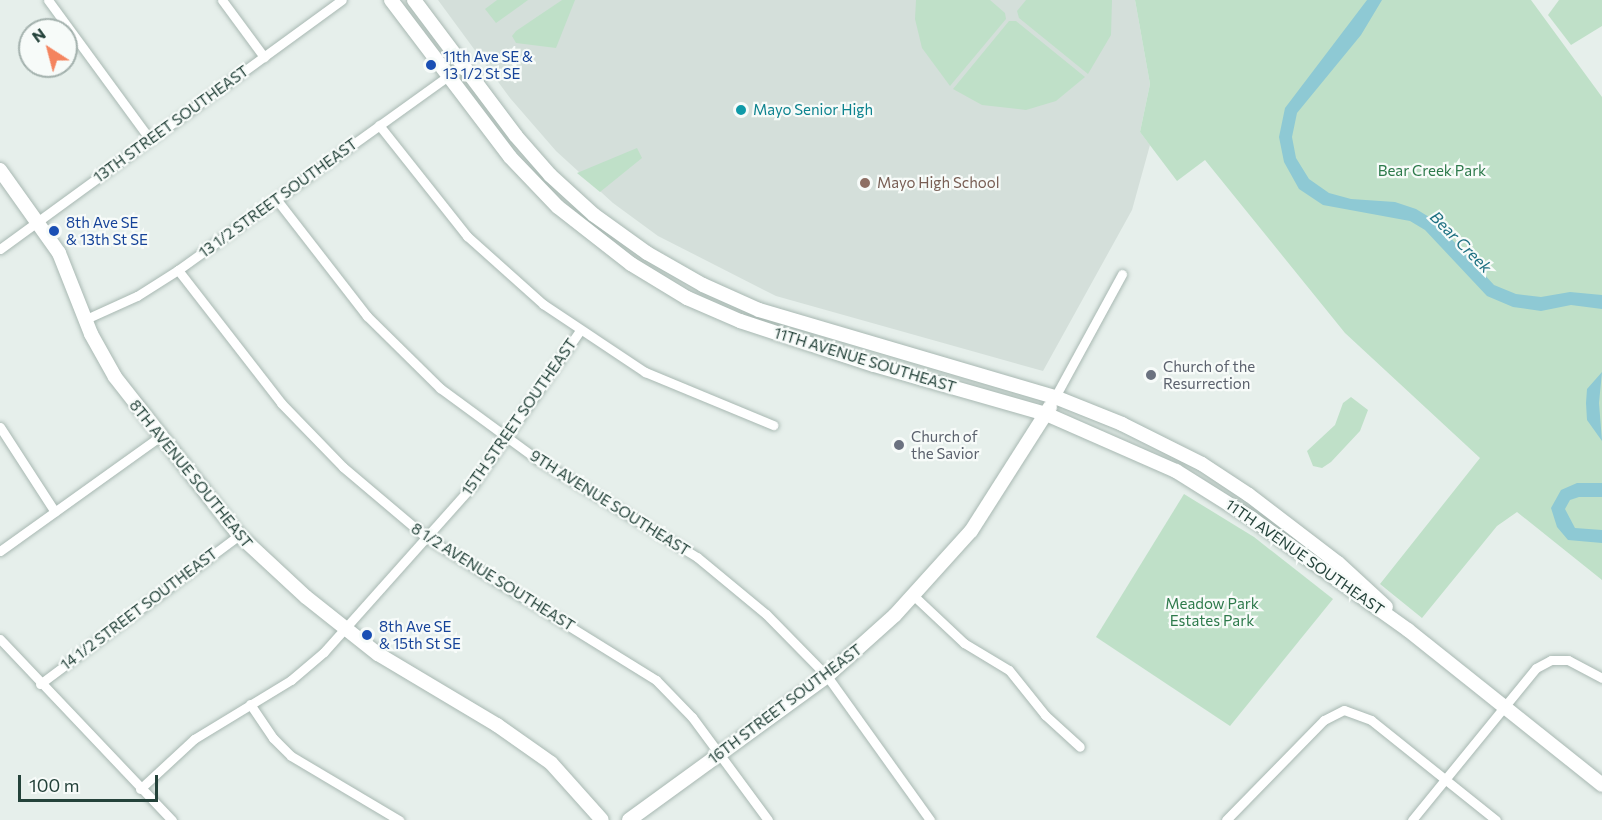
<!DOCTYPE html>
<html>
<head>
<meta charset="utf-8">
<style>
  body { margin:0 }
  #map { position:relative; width:1602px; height:820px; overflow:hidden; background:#e6efeb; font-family:Commissioner,sans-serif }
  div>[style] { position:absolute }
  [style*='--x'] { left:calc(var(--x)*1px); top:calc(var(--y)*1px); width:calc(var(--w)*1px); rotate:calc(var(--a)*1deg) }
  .built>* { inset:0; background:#d4dfda }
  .green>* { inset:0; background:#bfe0c8 }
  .water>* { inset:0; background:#8ec9d4 }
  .roads { filter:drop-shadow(0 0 2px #a8b8b2) drop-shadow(0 0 2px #a8b8b2) }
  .street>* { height:9px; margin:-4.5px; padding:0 4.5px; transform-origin:4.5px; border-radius:4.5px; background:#fff }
  .secondary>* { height:14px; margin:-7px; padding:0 7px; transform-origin:7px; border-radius:7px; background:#fff }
  .dots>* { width:16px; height:16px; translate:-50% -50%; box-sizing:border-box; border:3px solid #f7fbf9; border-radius:50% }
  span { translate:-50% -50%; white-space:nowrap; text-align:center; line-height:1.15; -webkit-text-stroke:4.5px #f7fbf9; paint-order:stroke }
  .transit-label { font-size:15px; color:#164399 }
  .left { translate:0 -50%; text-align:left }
  .culture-label { font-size:15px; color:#0d838f }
  .street-label { font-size:15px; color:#24423a }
  .park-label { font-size:15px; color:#2d7a4b }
  .education-label { font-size:15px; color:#785e54 }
  .worship-label { font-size:15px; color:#5b616d }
  .water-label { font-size:16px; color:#1c6f80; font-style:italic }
  .north { position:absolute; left:18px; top:18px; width:60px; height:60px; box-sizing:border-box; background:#f7fbf9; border:2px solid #a3b1ad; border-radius:50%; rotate:324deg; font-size:16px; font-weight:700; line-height:24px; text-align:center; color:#24423a }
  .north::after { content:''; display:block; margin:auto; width:21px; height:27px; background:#f4845f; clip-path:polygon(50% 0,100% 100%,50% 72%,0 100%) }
  .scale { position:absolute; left:18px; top:775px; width:140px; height:27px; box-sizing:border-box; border:3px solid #24423a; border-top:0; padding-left:8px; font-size:18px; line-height:21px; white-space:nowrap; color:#24423a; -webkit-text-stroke:4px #f7fbf9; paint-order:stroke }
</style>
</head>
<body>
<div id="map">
  <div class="built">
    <i style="clip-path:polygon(438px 0,1135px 0,1150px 84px,1140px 132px,1150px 145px,1132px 210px,1043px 371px,776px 296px,658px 236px,613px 203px,556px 151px,510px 98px)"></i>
  </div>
  <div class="green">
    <i style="clip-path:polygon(497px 0,528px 0,496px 23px,485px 9px)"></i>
    <i style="clip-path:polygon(562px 0,575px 0,556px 48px,516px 43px,512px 36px,516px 31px)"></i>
    <i style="clip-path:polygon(916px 0,990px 0,1005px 13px,1006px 19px,950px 86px,922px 48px,915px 19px)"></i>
    <i style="clip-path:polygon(1026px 0,1112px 0,1111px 35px,1088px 74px,1019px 18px,1017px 11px)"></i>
    <i style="clip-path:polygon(1135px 0,1531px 0,1602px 97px,1602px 580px,1517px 512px,1497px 526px,1422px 618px,1380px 584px,1480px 458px,1345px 333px,1205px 160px,1177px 181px,1140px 132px,1150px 84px)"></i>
    <i style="clip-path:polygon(1559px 0,1602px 0,1602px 26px,1571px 45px,1548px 15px)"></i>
    <i style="clip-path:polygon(1009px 21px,1016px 21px,1085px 77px,1056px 101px,1026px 110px,982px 105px,953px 89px)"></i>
    <i style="clip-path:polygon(637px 148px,642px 158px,600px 192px,577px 173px)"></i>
    <i style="clip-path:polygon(1351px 397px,1368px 410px,1360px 431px,1331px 462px,1322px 468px,1313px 466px,1307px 451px,1335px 425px,1343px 403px)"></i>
    <i style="clip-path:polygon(1184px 494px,1254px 537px,1333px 599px,1230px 726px,1096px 637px)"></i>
  </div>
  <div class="water">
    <i style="clip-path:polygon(1367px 0,1382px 0,1361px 35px,1297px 113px,1292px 137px,1296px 158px,1309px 179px,1329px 193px,1351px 199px,1395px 202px,1416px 209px,1434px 220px,1494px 285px,1516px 294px,1541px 297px,1570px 292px,1602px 295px,1602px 309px,1571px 305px,1541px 311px,1513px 307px,1487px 296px,1425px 230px,1410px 221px,1323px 205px,1299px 189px,1284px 162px,1279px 137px,1285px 108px)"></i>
    <i style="clip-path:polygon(1602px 372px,1599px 403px,1602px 441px,1587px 420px,1586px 403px,1587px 389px)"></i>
    <i style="clip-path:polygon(1577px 483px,1602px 483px,1602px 497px,1579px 497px,1570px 500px,1565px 509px,1575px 528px,1602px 530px,1602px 543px,1568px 540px,1557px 527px,1551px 508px,1561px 490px)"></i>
  </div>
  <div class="roads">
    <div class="street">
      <i style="--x:48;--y:0;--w:171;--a:53.8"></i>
      <i style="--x:222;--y:0;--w:71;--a:53.6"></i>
      <i style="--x:379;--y:125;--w:142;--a:51.6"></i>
      <i style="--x:467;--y:236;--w:102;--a:41.8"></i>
      <i style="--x:543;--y:304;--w:123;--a:33.7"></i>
      <i style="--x:645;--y:372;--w:139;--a:22.5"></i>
      <i style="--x:277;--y:200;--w:147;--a:52.2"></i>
      <i style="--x:367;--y:316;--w:103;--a:44.6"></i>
      <i style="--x:440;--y:388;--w:122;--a:36.3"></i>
      <i style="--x:538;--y:460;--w:186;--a:31.4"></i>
      <i style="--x:697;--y:557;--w:89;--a:39.6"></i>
      <i style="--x:766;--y:614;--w:87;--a:45.5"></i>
      <i style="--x:827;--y:676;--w:177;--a:54.4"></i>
      <i style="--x:0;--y:249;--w:423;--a:-36.1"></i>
      <i style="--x:178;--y:270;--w:168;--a:52.2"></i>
      <i style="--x:281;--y:403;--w:89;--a:45.9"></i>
      <i style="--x:343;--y:467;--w:110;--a:40.2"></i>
      <i style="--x:427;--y:538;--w:269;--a:31.8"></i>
      <i style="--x:656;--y:680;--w:52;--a:45.8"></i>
      <i style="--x:692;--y:717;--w:128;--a:53.6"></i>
      <i style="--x:86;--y:319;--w:56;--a:-24.3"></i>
      <i style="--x:137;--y:296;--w:49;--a:-32.4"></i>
      <i style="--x:178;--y:270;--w:351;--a:-35.7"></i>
      <i style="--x:1055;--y:397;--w:140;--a:-61.4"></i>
      <i style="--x:0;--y:427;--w:101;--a:57.1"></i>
      <i style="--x:0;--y:551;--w:196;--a:-35.6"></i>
      <i style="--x:914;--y:596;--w:69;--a:43.2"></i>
      <i style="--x:964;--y:643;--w:52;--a:31"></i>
      <i style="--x:1009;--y:670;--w:58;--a:51.3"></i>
      <i style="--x:1045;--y:715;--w:47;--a:42.4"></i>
      <i style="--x:0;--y:639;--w:250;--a:46.5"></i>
      <i style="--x:40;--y:684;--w:249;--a:-36.8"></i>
      <i style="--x:250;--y:704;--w:41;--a:55.9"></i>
      <i style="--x:273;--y:738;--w:25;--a:45"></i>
      <i style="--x:291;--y:756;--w:126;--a:30.7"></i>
      <i style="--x:140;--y:789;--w:74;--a:-42.8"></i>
      <i style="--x:194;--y:739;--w:114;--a:-31.3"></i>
      <i style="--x:291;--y:680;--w:43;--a:-40.3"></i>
      <i style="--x:324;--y:652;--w:224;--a:-48.3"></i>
      <i style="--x:473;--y:485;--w:186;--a:-55.3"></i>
      <i style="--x:1226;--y:820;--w:140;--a:-45.6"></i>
      <i style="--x:1324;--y:720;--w:22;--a:-27"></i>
      <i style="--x:1344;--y:710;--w:29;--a:20"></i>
      <i style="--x:1371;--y:720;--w:160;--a:38.7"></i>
      <i style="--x:1412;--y:820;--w:196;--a:-50.8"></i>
      <i style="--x:1536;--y:668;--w:17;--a:-28"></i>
      <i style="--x:1551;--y:660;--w:17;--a:0"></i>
      <i style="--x:1568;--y:660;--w:38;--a:28"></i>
    </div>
    <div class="secondary">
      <i style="--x:391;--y:0;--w:197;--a:52.8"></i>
      <i style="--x:510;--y:157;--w:69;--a:46.2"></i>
      <i style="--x:558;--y:207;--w:93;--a:38"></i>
      <i style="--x:631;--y:264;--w:66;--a:31.3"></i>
      <i style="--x:687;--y:298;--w:58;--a:23.5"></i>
      <i style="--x:740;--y:321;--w:141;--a:18.2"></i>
      <i style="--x:874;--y:365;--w:179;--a:15.9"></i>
      <i style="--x:1046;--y:414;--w:142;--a:23.7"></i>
      <i style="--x:1176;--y:471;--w:89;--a:32.1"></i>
      <i style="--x:1251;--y:518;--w:193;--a:35.5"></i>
      <i style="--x:1408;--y:630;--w:248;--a:38.6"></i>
      <i style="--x:414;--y:0;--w:170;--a:53.1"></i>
      <i style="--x:516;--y:136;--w:52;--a:48.9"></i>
      <i style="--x:550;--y:175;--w:59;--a:42.3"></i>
      <i style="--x:594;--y:215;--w:65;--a:35.6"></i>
      <i style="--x:647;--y:253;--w:64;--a:29.7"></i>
      <i style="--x:703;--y:285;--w:61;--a:24.1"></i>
      <i style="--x:759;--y:310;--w:309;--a:16.4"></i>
      <i style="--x:1055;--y:397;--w:72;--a:21.9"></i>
      <i style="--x:1122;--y:424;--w:89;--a:26.6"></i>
      <i style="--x:1202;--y:464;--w:56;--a:33.4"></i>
      <i style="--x:1249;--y:495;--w:112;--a:37.4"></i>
      <i style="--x:1338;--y:563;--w:65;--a:42.5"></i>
      <i style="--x:0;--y:170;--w:102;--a:54.6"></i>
      <i style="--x:59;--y:253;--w:87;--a:68.4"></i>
      <i style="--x:91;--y:334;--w:49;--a:60.8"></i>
      <i style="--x:115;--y:377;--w:201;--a:51.9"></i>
      <i style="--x:239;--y:535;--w:91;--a:42.8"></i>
      <i style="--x:306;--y:597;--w:92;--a:38.4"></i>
      <i style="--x:378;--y:654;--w:139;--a:30.8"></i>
      <i style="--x:497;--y:725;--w:66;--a:35.1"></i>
      <i style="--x:551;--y:763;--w:76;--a:48.2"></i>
      <i style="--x:629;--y:820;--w:245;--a:-36"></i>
      <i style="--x:827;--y:676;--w:91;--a:-41.9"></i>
      <i style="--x:895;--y:615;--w:113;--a:-47.9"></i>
      <i style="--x:971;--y:531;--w:147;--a:-57.5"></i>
    </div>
  </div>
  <div class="dots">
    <i style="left:431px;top:65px;background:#1a4fb4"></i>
    <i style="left:741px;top:110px;background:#0f9aa8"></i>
    <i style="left:865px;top:183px;background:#8d6e63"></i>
    <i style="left:54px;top:231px;background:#1a4fb4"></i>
    <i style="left:1151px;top:375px;background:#6b7280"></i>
    <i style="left:899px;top:445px;background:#6b7280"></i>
    <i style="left:367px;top:635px;background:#1a4fb4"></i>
  </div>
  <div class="transit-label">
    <span class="left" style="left:443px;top:65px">11th Ave SE &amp;<br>13 1/2 St SE</span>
    <span class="left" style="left:66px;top:231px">8th Ave SE<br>&amp; 13th St SE</span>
    <span class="left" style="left:379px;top:635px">8th Ave SE<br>&amp; 15th St SE</span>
  </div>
  <div class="culture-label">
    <span class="left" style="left:753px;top:110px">Mayo Senior High</span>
  </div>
  <div class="street-label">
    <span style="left:171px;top:124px;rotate:-36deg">13TH STREET SOUTHEAST</span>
    <span style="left:278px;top:198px;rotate:-36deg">13 1/2 STREET SOUTHEAST</span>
    <span style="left:865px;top:360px;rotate:17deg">11TH AVENUE SOUTHEAST</span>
    <span style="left:519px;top:417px;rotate:-55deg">15TH STREET SOUTHEAST</span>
    <span style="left:191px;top:474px;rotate:51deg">8TH AVENUE SOUTHEAST</span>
    <span style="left:610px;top:503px;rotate:32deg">9TH AVENUE SOUTHEAST</span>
    <span style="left:1305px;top:557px;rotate:35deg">11TH AVENUE SOUTHEAST</span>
    <span style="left:493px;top:577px;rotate:32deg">8 1/2 AVENUE SOUTHEAST</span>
    <span style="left:139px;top:609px;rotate:-37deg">14 1/2 STREET SOUTHEAST</span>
    <span style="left:785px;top:704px;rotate:-37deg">16TH STREET SOUTHEAST</span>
  </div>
  <div class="park-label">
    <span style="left:1432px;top:171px">Bear Creek Park</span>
    <span style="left:1212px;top:612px">Meadow Park<br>Estates Park</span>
  </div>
  <div class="education-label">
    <span class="left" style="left:877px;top:183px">Mayo High School</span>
  </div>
  <div class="worship-label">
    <span class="left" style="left:1163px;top:375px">Church of the<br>Resurrection</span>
    <span class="left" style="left:911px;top:445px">Church of<br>the Savior</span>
  </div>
  <div class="water-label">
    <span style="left:1461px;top:242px;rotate:45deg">Bear Creek</span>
  </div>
  <div class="north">N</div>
  <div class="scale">100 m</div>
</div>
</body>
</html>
